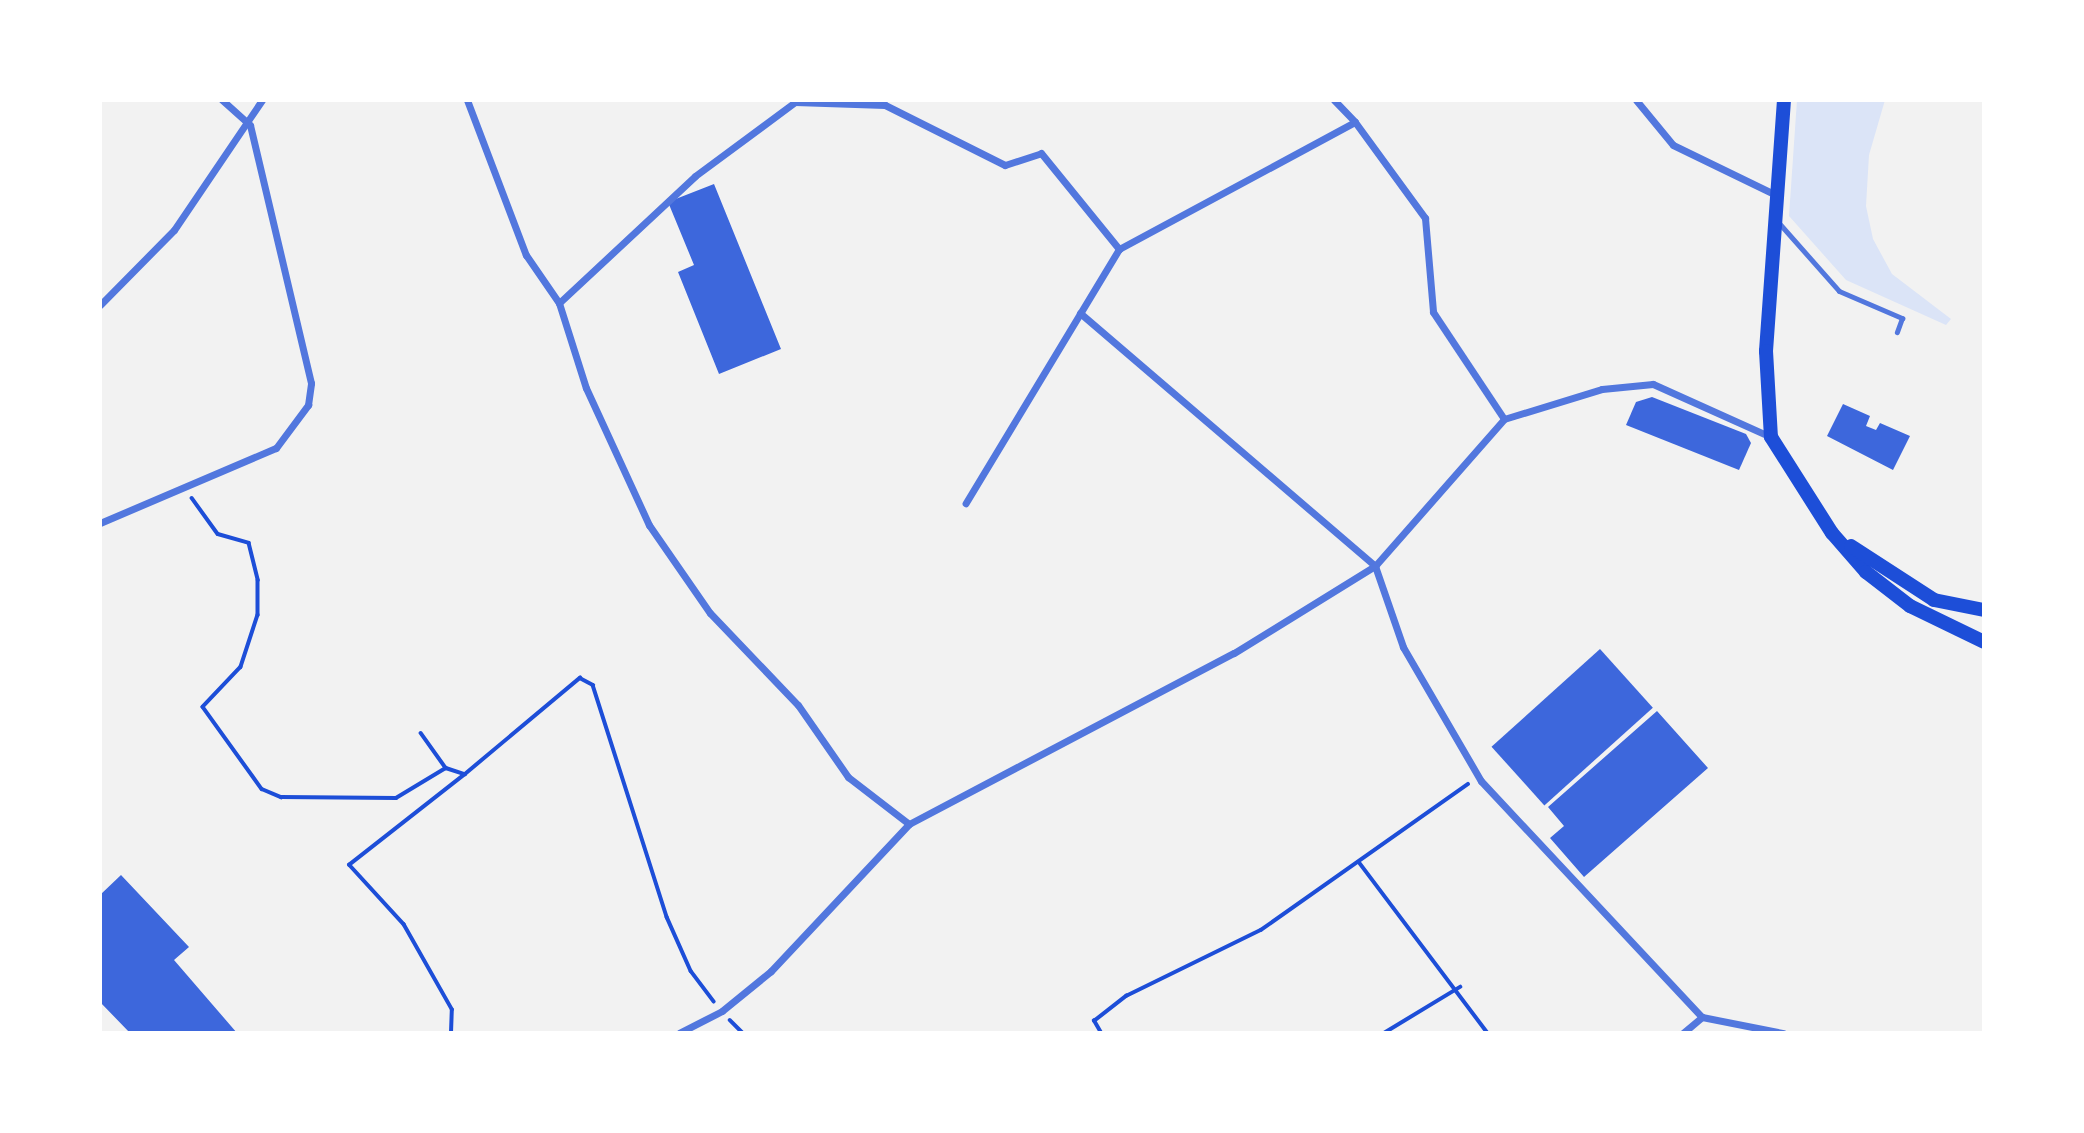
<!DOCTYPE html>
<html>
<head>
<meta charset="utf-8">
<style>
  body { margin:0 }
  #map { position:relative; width:2084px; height:1133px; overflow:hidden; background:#f2f2f2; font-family:Helvetica,sans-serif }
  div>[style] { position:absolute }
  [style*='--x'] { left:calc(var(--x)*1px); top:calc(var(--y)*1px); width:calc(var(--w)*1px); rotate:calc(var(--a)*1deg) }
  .green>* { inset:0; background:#dbe4f7 }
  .building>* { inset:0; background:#3d67dc; transform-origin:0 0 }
  .path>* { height:3.5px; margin:-1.75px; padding:0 1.75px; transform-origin:1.75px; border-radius:1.75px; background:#1d4ed8 }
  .service>* { height:5px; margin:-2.5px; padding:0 2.5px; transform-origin:2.5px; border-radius:2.5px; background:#5277de }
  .minor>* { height:7px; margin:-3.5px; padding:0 3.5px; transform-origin:3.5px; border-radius:3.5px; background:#5277de }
  .secondary>* { height:14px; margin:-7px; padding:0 7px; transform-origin:7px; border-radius:7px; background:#1d4ed8 }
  span { translate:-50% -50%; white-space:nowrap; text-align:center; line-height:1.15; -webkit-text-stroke:7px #fff; paint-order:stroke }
  .frame { position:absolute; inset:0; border:102px solid #fff; pointer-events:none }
</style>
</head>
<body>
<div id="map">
  <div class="green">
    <i style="clip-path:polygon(1797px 100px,1885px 100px,1869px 155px,1866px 206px,1873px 239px,1892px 274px,1951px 319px,1946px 325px,1846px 280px,1789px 216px)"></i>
  </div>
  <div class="building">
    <i style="clip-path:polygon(714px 184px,781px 349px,719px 374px,678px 272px,694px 265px,668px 202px)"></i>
    <i style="clip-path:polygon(1652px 397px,1746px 434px,1751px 443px,1739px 470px,1626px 425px,1636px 402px)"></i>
    <i style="clip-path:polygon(1843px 404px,1870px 416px,1866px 426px,1876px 430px,1880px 423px,1910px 436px,1893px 470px,1827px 436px)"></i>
    <i style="left:1600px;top:649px;width:79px;height:146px;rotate:48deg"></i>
    <i style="clip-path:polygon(1657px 711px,1708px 768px,1584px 877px,1550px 838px,1564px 826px,1548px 807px)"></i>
    <i style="clip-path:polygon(121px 875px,189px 947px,174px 960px,237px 1033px,130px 1033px,100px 1002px,100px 895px)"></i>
  </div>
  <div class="path">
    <i style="--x:192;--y:498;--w:44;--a:54.2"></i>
    <i style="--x:218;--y:534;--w:32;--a:16"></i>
    <i style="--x:249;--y:543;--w:38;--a:76"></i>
    <i style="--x:258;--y:580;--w:35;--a:90"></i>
    <i style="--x:258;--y:615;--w:55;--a:108.1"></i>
    <i style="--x:241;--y:667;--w:55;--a:133.5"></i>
    <i style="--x:203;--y:707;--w:101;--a:54.3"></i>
    <i style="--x:262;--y:789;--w:21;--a:23"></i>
    <i style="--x:281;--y:797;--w:115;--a:0.5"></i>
    <i style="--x:396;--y:798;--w:58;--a:-31"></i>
    <i style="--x:446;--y:768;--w:20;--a:18"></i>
    <i style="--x:465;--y:774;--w:150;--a:-39.9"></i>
    <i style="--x:580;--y:678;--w:15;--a:28"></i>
    <i style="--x:593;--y:685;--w:244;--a:72.3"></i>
    <i style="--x:667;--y:917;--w:59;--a:66"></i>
    <i style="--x:691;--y:971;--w:38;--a:53"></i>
    <i style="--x:421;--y:733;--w:43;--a:54.5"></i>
    <i style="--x:1359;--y:862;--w:214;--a:53"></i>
    <i style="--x:730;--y:1020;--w:18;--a:45"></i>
    <i style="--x:451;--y:1033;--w:23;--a:-88"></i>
    <i style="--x:452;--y:1010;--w:98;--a:-119.5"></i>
    <i style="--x:404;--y:925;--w:81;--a:-132.5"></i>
    <i style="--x:349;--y:865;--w:147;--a:-38.1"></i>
    <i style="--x:1101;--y:1033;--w:14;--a:-120"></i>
    <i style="--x:1094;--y:1021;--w:41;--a:-38"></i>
    <i style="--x:1126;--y:996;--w:150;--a:-26.1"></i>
    <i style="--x:1261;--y:930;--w:253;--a:-35.2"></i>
    <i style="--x:1384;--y:1033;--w:89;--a:-31.2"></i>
  </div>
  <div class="service">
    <i style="--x:1778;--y:222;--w:92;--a:48.5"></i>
    <i style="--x:1839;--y:291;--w:69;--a:23.2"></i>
    <i style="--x:1902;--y:318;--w:15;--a:110"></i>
  </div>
  <div class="minor">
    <i style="--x:467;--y:100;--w:166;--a:69.2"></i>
    <i style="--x:526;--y:255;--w:58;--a:55.5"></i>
    <i style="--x:559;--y:303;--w:89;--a:72.4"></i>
    <i style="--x:586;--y:388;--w:151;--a:65.3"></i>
    <i style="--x:649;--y:525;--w:107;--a:55.3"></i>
    <i style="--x:710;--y:613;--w:127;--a:46.3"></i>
    <i style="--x:798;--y:705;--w:88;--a:55.2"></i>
    <i style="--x:848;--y:777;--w:77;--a:37.6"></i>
    <i style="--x:909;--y:824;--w:202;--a:133.2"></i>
    <i style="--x:771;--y:971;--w:63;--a:140.8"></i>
    <i style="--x:722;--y:1011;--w:48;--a:152.9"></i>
    <i style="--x:1334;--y:100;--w:30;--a:46"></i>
    <i style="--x:1636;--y:100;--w:58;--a:50.6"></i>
    <i style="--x:1673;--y:145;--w:117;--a:25.9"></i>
    <i style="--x:1119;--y:249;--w:268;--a:-28.3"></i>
    <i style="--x:1355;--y:122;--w:119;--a:53.9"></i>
    <i style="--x:1425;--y:218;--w:94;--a:85.1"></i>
    <i style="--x:1433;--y:312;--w:128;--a:56.4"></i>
    <i style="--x:559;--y:303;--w:186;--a:-43"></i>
    <i style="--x:695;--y:176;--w:124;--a:-36.5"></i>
    <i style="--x:795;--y:102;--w:90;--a:1.9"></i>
    <i style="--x:885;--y:105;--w:134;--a:26.6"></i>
    <i style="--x:1005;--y:165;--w:38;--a:-18"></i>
    <i style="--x:1041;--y:153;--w:124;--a:50.9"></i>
    <i style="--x:1119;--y:249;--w:297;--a:121.1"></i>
    <i style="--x:100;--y:305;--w:105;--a:-45.4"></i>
    <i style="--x:174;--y:230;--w:157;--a:-55.9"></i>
    <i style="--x:1080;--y:313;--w:389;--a:40.6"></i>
    <i style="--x:1375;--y:566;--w:86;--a:70.9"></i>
    <i style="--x:1403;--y:647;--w:155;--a:59.8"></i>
    <i style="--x:1481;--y:781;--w:323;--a:46.9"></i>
    <i style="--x:1702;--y:1017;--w:83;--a:11.2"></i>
    <i style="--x:100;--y:523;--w:191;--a:-23.1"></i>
    <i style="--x:276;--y:448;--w:54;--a:-53.3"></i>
    <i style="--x:308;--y:405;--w:22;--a:-82"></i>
    <i style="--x:311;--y:383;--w:265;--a:-103.3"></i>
    <i style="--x:250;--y:125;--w:38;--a:-138"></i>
    <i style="--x:909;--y:824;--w:367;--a:-27.8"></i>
    <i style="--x:1234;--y:653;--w:166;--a:-31.7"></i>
    <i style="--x:1375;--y:566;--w:196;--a:-48.7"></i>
    <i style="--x:1504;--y:419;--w:102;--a:-17"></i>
    <i style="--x:1602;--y:389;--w:51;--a:-5.6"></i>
    <i style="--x:1653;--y:384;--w:129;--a:24.2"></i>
    <i style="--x:1683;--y:1033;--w:25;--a:-40"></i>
  </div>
  <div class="secondary">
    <i style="--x:1784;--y:100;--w:252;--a:94.1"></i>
    <i style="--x:1766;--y:351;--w:86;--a:86.7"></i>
    <i style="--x:1771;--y:437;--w:114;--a:57.6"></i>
    <i style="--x:1832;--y:533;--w:52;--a:48.9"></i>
    <i style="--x:1866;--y:572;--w:56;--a:37.7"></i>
    <i style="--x:1910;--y:606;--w:82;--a:25.9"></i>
    <i style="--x:1851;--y:546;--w:99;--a:33"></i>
    <i style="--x:1934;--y:600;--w:51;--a:11.3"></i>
  </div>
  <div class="frame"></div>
</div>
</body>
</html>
